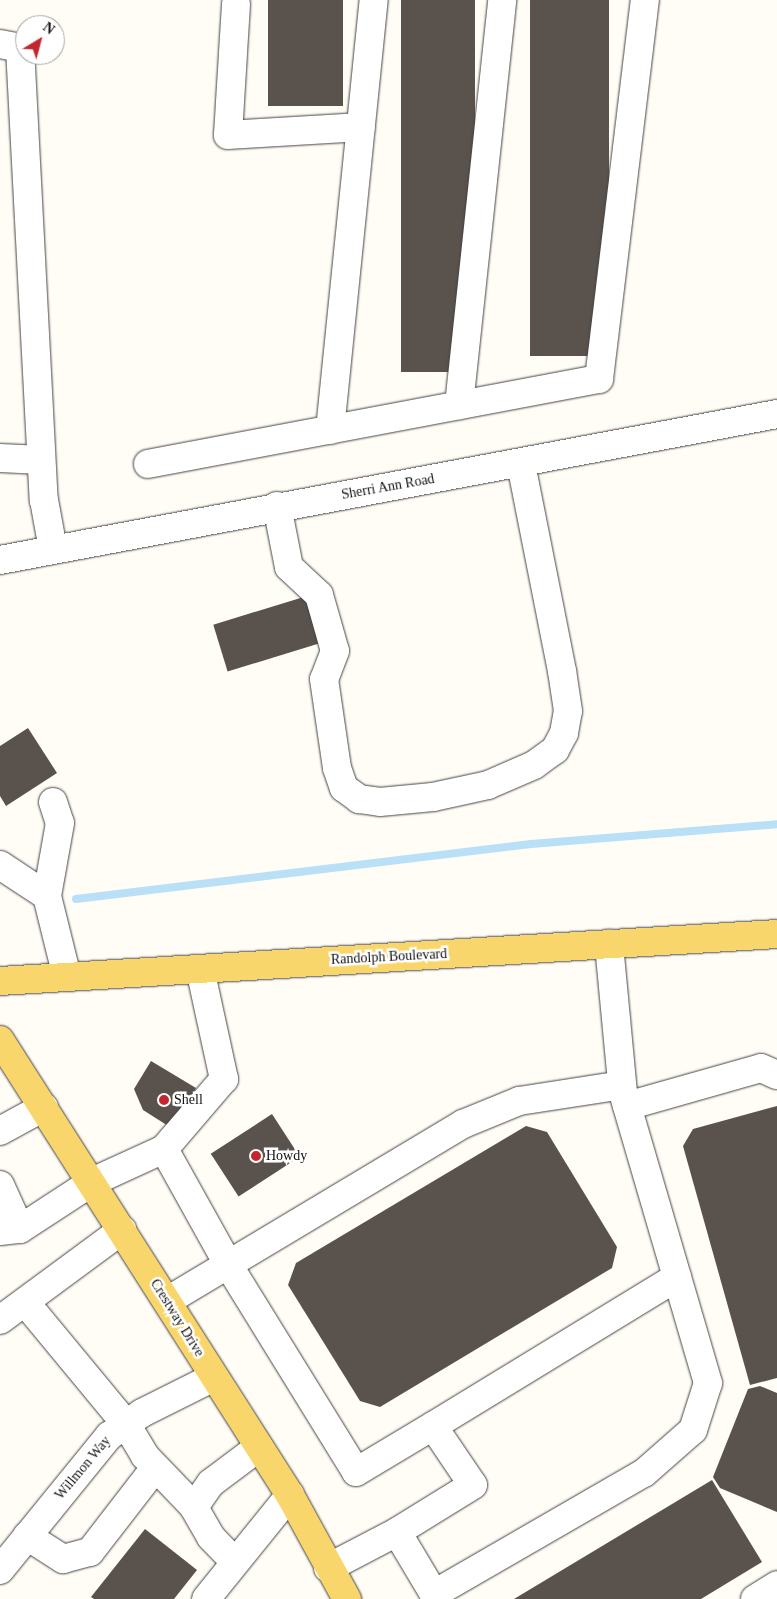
<!DOCTYPE html>
<html>
<head>
<meta charset="utf-8">
<style>
  body { margin:0 }
  #map { position:relative; width:777px; height:1599px; overflow:hidden; background:#fffdf5; font-family:Georgia,serif }
  div>[style] { position:absolute }
  [style*='--x'] { left:calc(var(--x)*1px); top:calc(var(--y)*1px); width:calc(var(--w)*1px); rotate:calc(var(--a)*1deg) }
  .stream>* { height:8px; margin:-4px; padding:0 4px; transform-origin:4px; border-radius:4px; background:#b9e0f7 }
  .building>* { inset:0; background:#5a524d; transform-origin:0 0 }
  .roads { filter:drop-shadow(0 0 1px #444) drop-shadow(0 0 1px #444) }
  .minor>* { height:28px; margin:-14px; padding:0 14px; transform-origin:14px; border-radius:14px; background:#fff }
  .major>* { height:28px; margin:-14px; padding:0 14px; transform-origin:14px; border-radius:14px; background:#f9d66b }
  .dots>* { width:14px; height:14px; translate:-50% -50%; box-sizing:border-box; border:2px solid #fff; border-radius:50% }
  span { translate:-50% -50%; white-space:nowrap; text-align:center; line-height:1.15; -webkit-text-stroke:5px #fff; paint-order:stroke }
  .street-label { font-size:14px; color:#111 }
  .poi-label { font-size:14px; color:#111 }
  .left { translate:0 -50%; text-align:left }
  .north { position:absolute; left:15px; top:15px; width:50px; height:50px; box-sizing:border-box; background:#fff; border:1px solid #a0a0a0; border-radius:50%; rotate:37deg; font-size:14px; font-weight:700; line-height:20px; text-align:center; color:#111 }
  .north::after { content:''; display:block; margin:auto; width:18px; height:22px; background:#c4262e; clip-path:polygon(50% 0,100% 100%,50% 72%,0 100%) }
</style>
</head>
<body>
<div id="map">
  <div class="stream">
    <i style="--x:76;--y:899;--w:458;--a:-6.9"></i>
    <i style="--x:531;--y:844;--w:247;--a:-4.6"></i>
  </div>
  <div class="building">
    <i style="left:268px;top:0;width:75px;height:106px"></i>
    <i style="left:401px;top:0;width:74px;height:372px"></i>
    <i style="left:530px;top:0;width:79px;height:356px"></i>
    <i style="left:307px;top:596px;width:49px;height:98px;rotate:73deg"></i>
    <i style="clip-path:polygon(28px 728px,57px 773px,6px 806px,0 796px,0 746px)"></i>
    <i style="clip-path:polygon(151px 1061px,196px 1088px,173px 1129px,143px 1110px,134px 1089px)"></i>
    <i style="clip-path:polygon(777px 1106px,777px 1378px,750px 1385px,683px 1146px,693px 1129px)"></i>
    <i style="left:272px;top:1114px;width:51px;height:73px;rotate:57deg"></i>
    <i style="clip-path:polygon(526px 1126px,547px 1132px,617px 1247px,612px 1268px,380px 1407px,360px 1401px,288px 1285px,296px 1263px)"></i>
    <i style="clip-path:polygon(760px 1386px,777px 1393px,777px 1512px,720px 1488px,713px 1477px,748px 1389px)"></i>
    <i style="clip-path:polygon(712px 1480px,762px 1562px,701px 1599px,514px 1599px)"></i>
    <i style="clip-path:polygon(145px 1529px,197px 1570px,174px 1599px,94px 1599px,91px 1597px)"></i>
  </div>
  <div class="roads">
    <div class="minor">
      <i style="--x:236;--y:4;--w:131;--a:93.5"></i>
      <i style="--x:228;--y:135;--w:133;--a:-3.4"></i>
      <i style="--x:0;--y:44;--w:20;--a:11"></i>
      <i style="--x:20;--y:48;--w:453;--a:87"></i>
      <i style="--x:44;--y:500;--w:50;--a:79.6"></i>
      <i style="--x:459;--y:405;--w:407;--a:-83.9"></i>
      <i style="--x:330;--y:430;--w:432;--a:-84.2"></i>
      <i style="--x:0;--y:458;--w:41;--a:2.8"></i>
      <i style="--x:148;--y:464;--w:459;--a:-10.7"></i>
      <i style="--x:599;--y:379;--w:382;--a:-83.1"></i>
      <i style="--x:277;--y:506;--w:62;--a:78.9"></i>
      <i style="--x:289;--y:567;--w:41;--a:43"></i>
      <i style="--x:319;--y:595;--w:58;--a:74.1"></i>
      <i style="--x:335;--y:651;--w:30;--a:111"></i>
      <i style="--x:324;--y:679;--w:90;--a:81.7"></i>
      <i style="--x:337;--y:768;--w:21;--a:71"></i>
      <i style="--x:344;--y:788;--w:19;--a:36"></i>
      <i style="--x:359;--y:799;--w:21;--a:8"></i>
      <i style="--x:380;--y:802;--w:53;--a:-5.4"></i>
      <i style="--x:433;--y:797;--w:56;--a:-12.3"></i>
      <i style="--x:488;--y:785;--w:50;--a:-23.5"></i>
      <i style="--x:534;--y:765;--w:26;--a:-36"></i>
      <i style="--x:555;--y:750;--w:19;--a:-62"></i>
      <i style="--x:564;--y:733;--w:22;--a:-80"></i>
      <i style="--x:568;--y:711;--w:40;--a:-98.5"></i>
      <i style="--x:562;--y:671;--w:212;--a:-101.2"></i>
      <i style="--x:0;--y:560;--w:791;--a:-10.64"></i>
      <i style="--x:53;--y:802;--w:22;--a:72"></i>
      <i style="--x:60;--y:823;--w:74;--a:100.1"></i>
      <i style="--x:47;--y:896;--w:83;--a:76.1"></i>
      <i style="--x:0;--y:865;--w:56;--a:33.4"></i>
      <i style="--x:200;--y:969;--w:113;--a:77.7"></i>
      <i style="--x:224;--y:1079;--w:92;--a:130.6"></i>
      <i style="--x:164;--y:1149;--w:134;--a:60.9"></i>
      <i style="--x:229;--y:1266;--w:242;--a:58.3"></i>
      <i style="--x:356;--y:1472;--w:90;--a:-30.9"></i>
      <i style="--x:433;--y:1426;--w:71;--a:55.9"></i>
      <i style="--x:473;--y:1485;--w:89;--a:148.3"></i>
      <i style="--x:627;--y:1106;--w:139;--a:-15.8"></i>
      <i style="--x:761;--y:1068;--w:17;--a:24"></i>
      <i style="--x:0;--y:1131;--w:50;--a:-28.6"></i>
      <i style="--x:0;--y:1185;--w:48;--a:65.6"></i>
      <i style="--x:0;--y:1231;--w:20;--a:-6"></i>
      <i style="--x:20;--y:1229;--w:86;--a:-33.1"></i>
      <i style="--x:92;--y:1182;--w:79;--a:-24.6"></i>
      <i style="--x:167;--y:1301;--w:345;--a:-30.9"></i>
      <i style="--x:463;--y:1124;--w:61;--a:-22.3"></i>
      <i style="--x:519;--y:1101;--w:104;--a:-8.8"></i>
      <i style="--x:25;--y:1302;--w:158;--a:50.4"></i>
      <i style="--x:126;--y:1424;--w:37;--a:59"></i>
      <i style="--x:145;--y:1456;--w:71;--a:46.1"></i>
      <i style="--x:0;--y:1320;--w:152;--a:-36.4"></i>
      <i style="--x:433;--y:1426;--w:286;--a:-31.4"></i>
      <i style="--x:27;--y:1536;--w:43;--a:32.6"></i>
      <i style="--x:63;--y:1559;--w:28;--a:-15"></i>
      <i style="--x:90;--y:1552;--w:106;--a:-52.3"></i>
      <i style="--x:235;--y:1562;--w:35;--a:-134"></i>
      <i style="--x:211;--y:1537;--w:34;--a:-120"></i>
      <i style="--x:194;--y:1507;--w:29;--a:-55"></i>
      <i style="--x:211;--y:1483;--w:60;--a:-36.9"></i>
      <i style="--x:328;--y:1568;--w:78;--a:-27.6"></i>
      <i style="--x:397;--y:1532;--w:78;--a:59.2"></i>
      <i style="--x:0;--y:1570;--w:173;--a:-50.9"></i>
      <i style="--x:109;--y:1436;--w:40;--a:-34.9"></i>
      <i style="--x:142;--y:1413;--w:80;--a:-26.6"></i>
      <i style="--x:434;--y:1594;--w:242;--a:-30"></i>
      <i style="--x:644;--y:1473;--w:65;--a:-41.3"></i>
      <i style="--x:693;--y:1430;--w:49;--a:-72.3"></i>
      <i style="--x:708;--y:1383;--w:302;--a:-106.3"></i>
      <i style="--x:623;--y:1093;--w:150;--a:-95.4"></i>
      <i style="--x:206;--y:1599;--w:134;--a:-51.1"></i>
      <i style="--x:755;--y:1599;--w:26;--a:-32"></i>
    </div>
    <div class="major">
      <i style="--x:0;--y:981;--w:778;--a:-3.46"></i>
      <i style="--x:0;--y:1040;--w:540;--a:57.49"></i>
      <i style="--x:290;--y:1495;--w:119;--a:61.3"></i>
    </div>
  </div>
  <div class="dots">
    <i style="left:164px;top:1100px;background:#c4262e"></i>
    <i style="left:256px;top:1156px;background:#c4262e"></i>
  </div>
  <div class="street-label">
    <span style="left:388px;top:487px;rotate:-10deg">Sherri Ann Road</span>
    <span style="left:389px;top:957px;rotate:-3deg">Randolph Boulevard</span>
    <span style="left:177px;top:1318px;rotate:58deg">Crestway Drive</span>
    <span style="left:83px;top:1468px;rotate:-50deg">Willmon Way</span>
  </div>
  <div class="poi-label">
    <span class="left" style="left:174px;top:1100px">Shell</span>
    <span class="left" style="left:266px;top:1156px">Howdy</span>
  </div>
  <div class="north">N</div>
</div>
</body>
</html>
